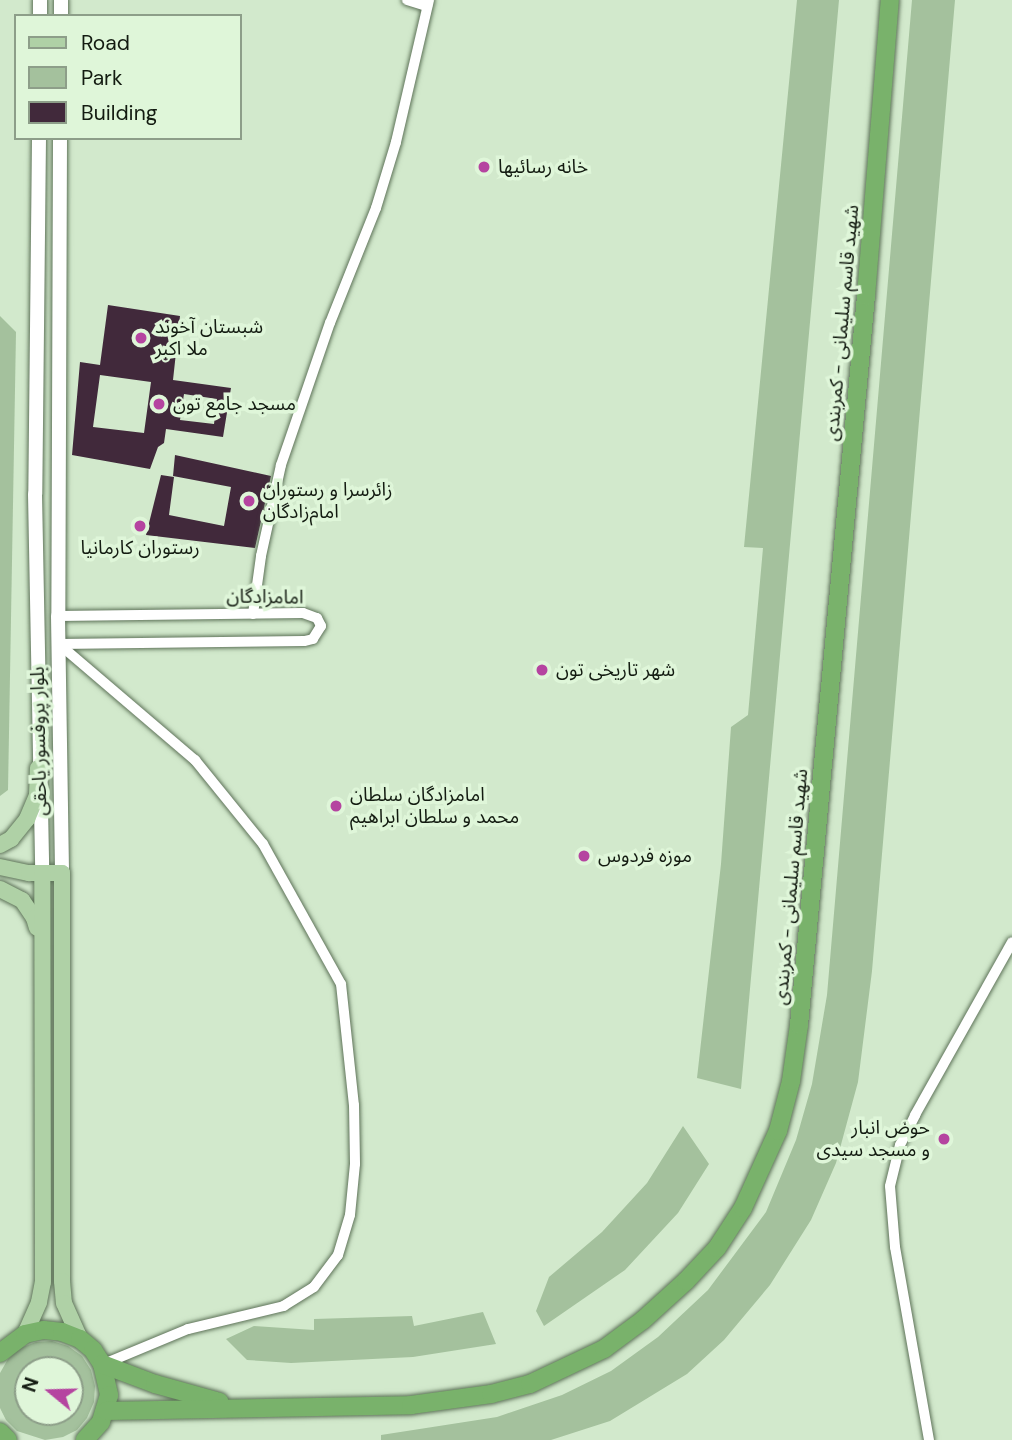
<!DOCTYPE html>
<html>
<head>
<meta charset="utf-8">
<style>
  body { margin:0 }
  #map { position:relative; width:1012px; height:1440px; overflow:hidden; background:#d2e9cc; font-family:"DM Sans","Noto Sans Arabic",sans-serif }
  div>[style] { position:absolute }
  [style*='--x'] { left:calc(var(--x)*1px); top:calc(var(--y)*1px); width:calc(var(--w)*1px); rotate:calc(var(--a)*1deg) }
  .green>* { inset:0; background:#a4c19d }
  .building>* { inset:0; background:#41293b }
  .roads { filter:drop-shadow(0 0 2px #5e7359) drop-shadow(0 0 2px #5e7359) }
  .street>* { height:10px; margin:-5px; padding:0 5px; transform-origin:5px; border-radius:5px; background:#fff }
  .secondary>* { height:14px; margin:-7px; padding:0 7px; transform-origin:7px; border-radius:7px; background:#fff }
  .primary>* { height:16px; margin:-8px; padding:0 8px; transform-origin:8px; border-radius:8px; background:#afd1a6 }
  .highway>* { height:18px; margin:-9px; padding:0 9px; transform-origin:9px; border-radius:9px; background:#79b26b }
  .dots>* { width:19px; height:19px; translate:-50% -50%; box-sizing:border-box; border:4px solid #dff6d9; border-radius:50% }
  span { translate:-50% -50%; white-space:nowrap; text-align:center; line-height:1.15; -webkit-text-stroke:7px #dff6d9; paint-order:stroke }
  .poi-label { font-size:19px; color:#131b11 }
  .left { translate:0 -50%; text-align:left }
  .right { translate:-100% -50%; text-align:right }
  .street-label { font-size:19px; color:#131b11 }
  .legend { position:absolute; left:14px; top:14px; width:228px; height:126px; box-sizing:border-box; background:#dff6d9; border:2px solid #8d9e89; margin:0; padding:9px 12px; list-style:none; font-size:21px; color:#131b11 }
  .legend li { display:flex; align-items:center; gap:14px; height:35px }
  .legend b { width:35px; border:2px solid #8d9e89 }
  .north { position:absolute; left:14px; top:1356px; width:70px; height:70px; box-sizing:border-box; background:#dff6d9; border:2px solid #8d9e89; border-radius:50%; rotate:289deg; font-size:19px; font-weight:700; line-height:28px; text-align:center; color:#131b11 }
  .north::after { content:''; display:block; margin:auto; width:24px; height:32px; background:#b544a0; clip-path:polygon(50% 0,100% 100%,50% 72%,0 100%) }
</style>
</head>
<body>
<div id="map">
  <div class="green">
    <i style="clip-path:polygon(797px 0,839px 0,741px 1089px,697px 1078px,721px 864px,731px 727px,748px 715px,763px 548px,744px 547px)"></i>
    <i style="clip-path:polygon(912px 0,955px 0,872px 971px,858px 1082px,836px 1163px,811px 1220px,770px 1285px,724px 1340px,687px 1374px,610px 1421px,551px 1440px,381px 1440px,381px 1435px,497px 1417px,562px 1395px,611px 1371px,658px 1337px,708px 1290px,766px 1212px,796px 1140px,812px 1084px,827px 995px)"></i>
    <i style="clip-path:polygon(0 316px,16px 332px,8px 790px,0 796px)"></i>
    <i style="clip-path:polygon(683px 1126px,709px 1164px,678px 1213px,625px 1270px,544px 1326px,536px 1311px,549px 1277px,602px 1232px,647px 1183px)"></i>
    <i style="clip-path:polygon(483px 1312px,496px 1344px,413px 1357px,291px 1363px,247px 1360px,226px 1339px,254px 1326px,314px 1330px,314px 1319px,412px 1316px,414px 1326px)"></i>
    <i style="clip-path:polygon(evenodd,52px 1341px,68px 1346px,82px 1356px,91px 1370px,95px 1386px,94px 1402px,87px 1418px,77px 1430px,63px 1437px,45px 1440px,17px 1431px,6px 1420px,0 1408px,0 1373px,8px 1359px,20px 1348px,36px 1342px,52px 1341px,28px 1370px,70px 1370px,70px 1412px,28px 1412px,28px 1370px)"></i>
  </div>
  <div class="building">
    <i style="clip-path:polygon(evenodd,108px 305px,180px 316px,173px 380px,231px 388px,223px 437px,166px 429px,164px 443px,158px 447px,150px 469px,72px 455px,80px 362px,100px 365px,108px 305px,100px 375px,151px 382px,144px 433px,93px 427px,100px 375px,108px 305px,184px 394px,217px 399px,214px 424px,180px 420px,184px 394px)"></i>
    <i style="clip-path:polygon(175px 455px,271px 476px,255px 548px,146px 535px,161px 475px,174px 477px,169px 515px,224px 526px,231px 487px,173px 476px)"></i>
  </div>
  <div class="roads">
    <div class="street">
      <i style="--x:407;--y:0;--w:21;--a:17"></i>
      <i style="--x:253;--y:614;--w:59;--a:-82.1"></i>
      <i style="--x:261;--y:556;--w:93;--a:-77.6"></i>
      <i style="--x:281;--y:465;--w:150;--a:-71"></i>
      <i style="--x:330;--y:323;--w:124;--a:-68.2"></i>
      <i style="--x:376;--y:208;--w:69;--a:-73.1"></i>
      <i style="--x:396;--y:142;--w:146;--a:-76.9"></i>
      <i style="--x:58;--y:616;--w:245;--a:-0.7"></i>
      <i style="--x:303;--y:613;--w:15;--a:20"></i>
      <i style="--x:317;--y:618;--w:9;--a:63"></i>
      <i style="--x:321;--y:626;--w:15;--a:122"></i>
      <i style="--x:313;--y:639;--w:9;--a:167"></i>
      <i style="--x:304;--y:641;--w:245;--a:179.3"></i>
      <i style="--x:59;--y:644;--w:179;--a:40.5"></i>
      <i style="--x:195;--y:760;--w:108;--a:51"></i>
      <i style="--x:263;--y:844;--w:160;--a:60.9"></i>
      <i style="--x:341;--y:984;--w:122;--a:83.9"></i>
      <i style="--x:354;--y:1105;--w:59;--a:89"></i>
      <i style="--x:355;--y:1164;--w:51;--a:95.6"></i>
      <i style="--x:350;--y:1215;--w:42;--a:106.7"></i>
      <i style="--x:338;--y:1255;--w:40;--a:127"></i>
      <i style="--x:314;--y:1287;--w:36;--a:148"></i>
      <i style="--x:284;--y:1306;--w:99;--a:166.5"></i>
      <i style="--x:188;--y:1329;--w:91;--a:157.4"></i>
      <i style="--x:929;--y:1440;--w:196;--a:-100"></i>
      <i style="--x:895;--y:1247;--w:61;--a:-94.7"></i>
      <i style="--x:890;--y:1186;--w:42;--a:-76.3"></i>
      <i style="--x:900;--y:1145;--w:34;--a:-63"></i>
      <i style="--x:915;--y:1115;--w:198;--a:-60.7"></i>
    </div>
    <div class="secondary">
      <i style="--x:40;--y:16;--w:16;--a:-90"></i>
      <i style="--x:61;--y:16;--w:16;--a:-90"></i>
      <i style="--x:39;--y:138;--w:356;--a:90.6"></i>
      <i style="--x:35;--y:494;--w:380;--a:88.9"></i>
      <i style="--x:60;--y:138;--w:478;--a:90.2"></i>
      <i style="--x:58;--y:616;--w:257;--a:89.1"></i>
    </div>
    <div class="primary">
      <i style="--x:0;--y:845;--w:13;--a:-29"></i>
      <i style="--x:11;--y:839;--w:26;--a:-51"></i>
      <i style="--x:27;--y:819;--w:25;--a:-67"></i>
      <i style="--x:37;--y:796;--w:28;--a:-88"></i>
      <i style="--x:0;--y:867;--w:30;--a:12"></i>
      <i style="--x:29;--y:873;--w:33;--a:0"></i>
      <i style="--x:62;--y:873;--w:408;--a:90"></i>
      <i style="--x:62;--y:1281;--w:22;--a:85"></i>
      <i style="--x:64;--y:1303;--w:39;--a:66"></i>
      <i style="--x:0;--y:889;--w:25;--a:27"></i>
      <i style="--x:22;--y:900;--w:22;--a:56"></i>
      <i style="--x:34;--y:918;--w:10;--a:73"></i>
      <i style="--x:25;--y:1334;--w:35;--a:-66"></i>
      <i style="--x:39;--y:1302;--w:20;--a:-79"></i>
      <i style="--x:43;--y:1282;--w:408;--a:-90.1"></i>
    </div>
    <div class="highway">
      <i style="--x:0;--y:1353;--w:31;--a:-37"></i>
      <i style="--x:25;--y:1334;--w:19;--a:-12"></i>
      <i style="--x:44;--y:1330;--w:18;--a:6"></i>
      <i style="--x:62;--y:1332;--w:19;--a:21"></i>
      <i style="--x:80;--y:1339;--w:17;--a:40"></i>
      <i style="--x:93;--y:1350;--w:17;--a:57"></i>
      <i style="--x:102;--y:1364;--w:32;--a:77"></i>
      <i style="--x:109;--y:1395;--w:28;--a:107"></i>
      <i style="--x:101;--y:1422;--w:24;--a:132"></i>
      <i style="--x:102;--y:1364;--w:57;--a:20.7"></i>
      <i style="--x:155;--y:1384;--w:67;--a:15.5"></i>
      <i style="--x:106;--y:1411;--w:305;--a:-1.1"></i>
      <i style="--x:411;--y:1405;--w:81;--a:-7.8"></i>
      <i style="--x:491;--y:1394;--w:40;--a:-14.4"></i>
      <i style="--x:530;--y:1384;--w:82;--a:-25.3"></i>
      <i style="--x:604;--y:1349;--w:49;--a:-36.6"></i>
      <i style="--x:643;--y:1320;--w:58;--a:-42.2"></i>
      <i style="--x:686;--y:1281;--w:45;--a:-46.8"></i>
      <i style="--x:717;--y:1248;--w:48;--a:-57"></i>
      <i style="--x:743;--y:1208;--w:85;--a:-65.6"></i>
      <i style="--x:778;--y:1131;--w:52;--a:-75.4"></i>
      <i style="--x:791;--y:1081;--w:57;--a:-81.9"></i>
      <i style="--x:799;--y:1025;--w:732;--a:-84.75"></i>
      <i style="--x:866;--y:296;--w:297;--a:-85.4"></i>
      <i style="--x:0;--y:1432;--w:11;--a:45"></i>
    </div>
  </div>
  <div class="dots">
    <i style="left:484px;top:167px;background:#b544a0"></i>
    <i style="left:141px;top:338px;background:#b544a0"></i>
    <i style="left:159px;top:404px;background:#b544a0"></i>
    <i style="left:249px;top:501px;background:#b544a0"></i>
    <i style="left:140px;top:526px;background:#b544a0"></i>
    <i style="left:542px;top:670px;background:#b544a0"></i>
    <i style="left:336px;top:806px;background:#b544a0"></i>
    <i style="left:584px;top:856px;background:#b544a0"></i>
    <i style="left:944px;top:1139px;background:#b544a0"></i>
  </div>
  <div class="poi-label">
    <span class="left" style="left:498px;top:167px">خانه رسائیها</span>
    <span class="left" style="left:155px;top:338px">شبستان آخوند<br>ملا اکبر</span>
    <span class="left" style="left:173px;top:404px">مسجد جامع تون</span>
    <span class="left" style="left:263px;top:501px">زائرسرا و رستوران<br>امام‌زادگان</span>
    <span style="left:140px;top:548px">رستوران کارمانیا</span>
    <span class="left" style="left:556px;top:670px">شهر تاریخی تون</span>
    <span class="left" style="left:350px;top:806px">امامزادگان سلطان<br>محمد و سلطان ابراهیم</span>
    <span class="left" style="left:598px;top:856px">موزه فردوس</span>
    <span class="right" style="left:930px;top:1139px">حوض انبار<br>و مسجد سیدی</span>
  </div>
  <div class="street-label">
    <span style="left:842px;top:323px;rotate:-85deg">شهید قاسم سلیمانی - کمربندی</span>
    <span style="left:265px;top:597px;rotate:1deg">امامزادگان</span>
    <span style="left:39px;top:741px;rotate:-91deg">بلوار پروفسور یاحقی</span>
    <span style="left:791px;top:887px;rotate:-85deg">شهید قاسم سلیمانی - کمربندی</span>
  </div>
  <ul class="legend">
  <li><b style="height:9px;background:#afd1a6"></b>Road</li>
  <li><b style="height:19px;background:#a4c19d"></b>Park</li>
  <li><b style="height:19px;background:#41293b"></b>Building</li>
  </ul>
  <div class="north">N</div>
</div>
</body>
</html>
